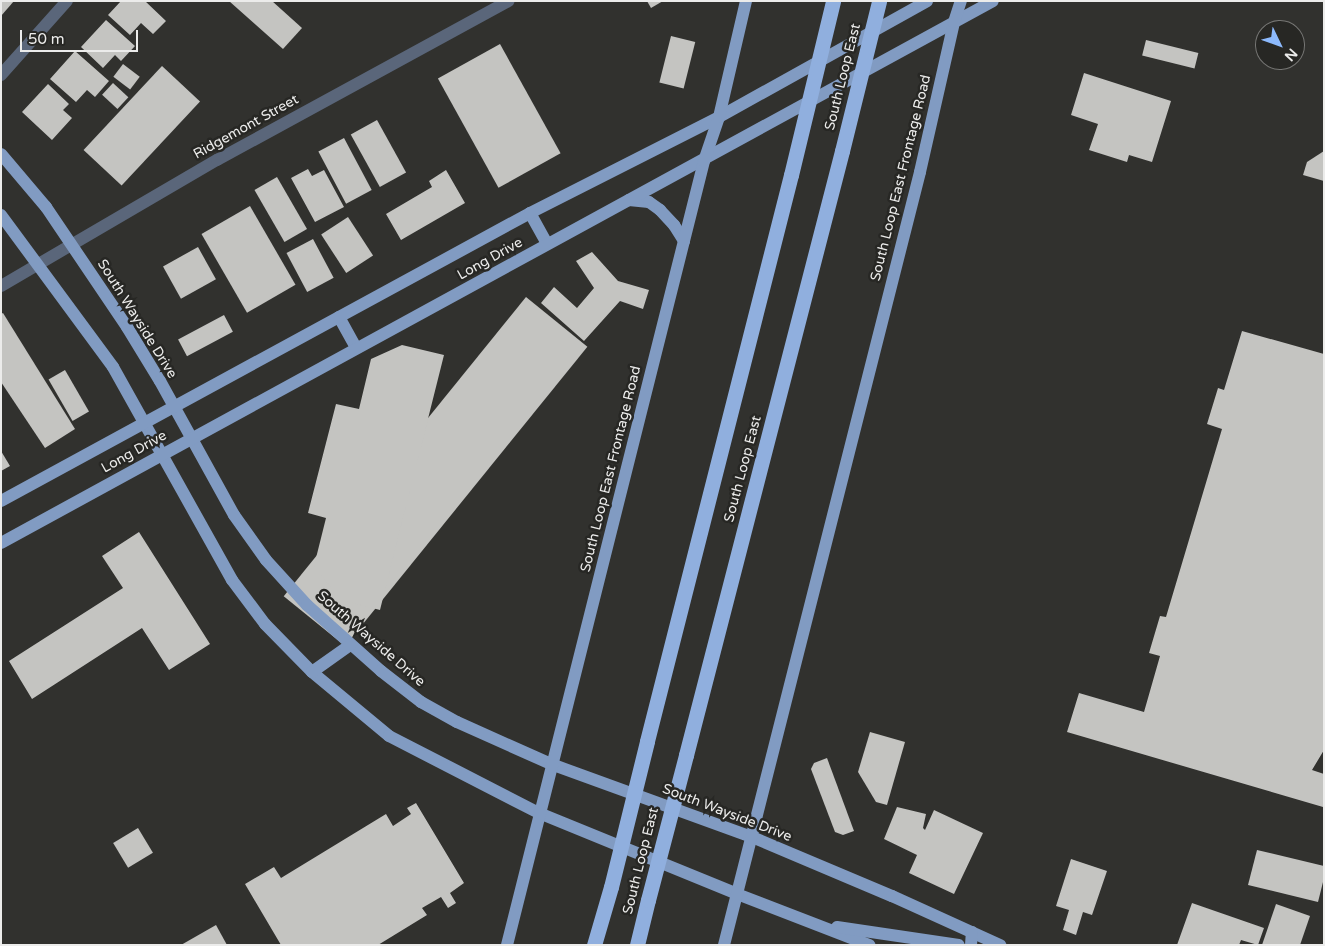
<!DOCTYPE html>
<html>
<head>
<meta charset="utf-8">
<style>
  body { margin:0 }
  #map { position:relative; width:1325px; height:946px; overflow:hidden; background:#31312e; font-family:"Varela Round",sans-serif }
  div>[style] { position:absolute }
  [style*='--x'] { left:calc(var(--x)*1px); top:calc(var(--y)*1px); width:calc(var(--w)*1px); rotate:calc(var(--a)*1deg) }
  .building>* { inset:0; background:#c4c4c1; transform-origin:0 0 }
  .minor>* { height:12px; margin:-6px; padding:0 6px; transform-origin:6px; border-radius:6px; background:#5a667a }
  .major>* { height:12px; margin:-6px; padding:0 6px; transform-origin:6px; border-radius:6px; background:#819bc2 }
  .highway>* { height:15px; margin:-7.5px; padding:0 7.5px; transform-origin:7.5px; border-radius:7.5px; background:#90afde }
  .highway-bridge>* { height:15px; margin:-7.5px; padding:0 7.5px; transform-origin:7.5px; border-radius:7.5px; background:#90afde }
  span { translate:-50% -50%; white-space:nowrap; text-align:center; line-height:1.15; -webkit-text-stroke:5px #272724; paint-order:stroke }
  .street-label { font-size:14px; color:#ececeb }
  .frame { position:absolute; inset:0; border:2px solid #ececeb; pointer-events:none }
  .north { position:absolute; left:1255px; top:20px; width:50px; height:50px; box-sizing:border-box; background:#272724; border:1px solid #767674; border-radius:50%; rotate:132deg; font-size:14px; font-weight:700; line-height:20px; text-align:center; color:#ececeb }
  .north::after { content:''; display:block; margin:auto; width:18px; height:22px; background:#8cb9fc; clip-path:polygon(50% 0,100% 100%,50% 72%,0 100%) }
  .scale { position:absolute; left:20px; top:30px; width:118px; height:22px; box-sizing:border-box; border:2px solid #ececeb; border-top:0; padding-left:6px; font-size:15px; line-height:18px; white-space:nowrap; color:#ececeb; -webkit-text-stroke:4px #272724; paint-order:stroke }
</style>
</head>
<body>
<div id="map">
  <div class="building">
    <i style="clip-path:polygon(1px 1px,14px 1px,1px 16px)"></i>
    <i style="clip-path:polygon(121px 1px,145px 1px,166px 21px,153px 34px,141px 23px,130px 35px,108px 15px)"></i>
    <i style="clip-path:polygon(229px 1px,272px 1px,302px 28px,283px 49px)"></i>
    <i style="clip-path:polygon(647px 1px,663px 1px,651px 8px)"></i>
    <i style="clip-path:polygon(106px 20px,135px 46px,121px 61px,115px 55px,103px 68px,81px 47px)"></i>
    <i style="left:671px;top:36px;width:25px;height:48px;rotate:14deg"></i>
    <i style="left:1146px;top:40px;width:54px;height:16px;rotate:14deg"></i>
    <i style="left:500px;top:44px;width:125px;height:71px;rotate:61deg"></i>
    <i style="clip-path:polygon(75px 51px,109px 81px,95px 97px,87px 90px,76px 102px,50px 79px)"></i>
    <i style="left:123px;top:64px;width:21px;height:16px;rotate:37deg"></i>
    <i style="left:162px;top:66px;width:52px;height:115px;rotate:43deg"></i>
    <i style="clip-path:polygon(1084px 73px,1171px 101px,1152px 162px,1129px 155px,1127px 162px,1089px 150px,1098px 124px,1071px 115px)"></i>
    <i style="left:113px;top:83px;width:21px;height:16px;rotate:43deg"></i>
    <i style="clip-path:polygon(48px 84px,69px 104px,63px 110px,72px 118px,52px 140px,22px 112px)"></i>
    <i style="left:377px;top:120px;width:60px;height:30px;rotate:61deg"></i>
    <i style="left:344px;top:138px;width:59px;height:29px;rotate:62deg"></i>
    <i style="clip-path:polygon(1324px 151px,1324px 181px,1303px 175px,1307px 162px)"></i>
    <i style="clip-path:polygon(308px 169px,312px 176px,324px 170px,344px 207px,315px 222px,291px 178px)"></i>
    <i style="clip-path:polygon(446px 170px,465px 203px,401px 240px,386px 214px,432px 187px,429px 181px)"></i>
    <i style="left:277px;top:177px;width:60px;height:26px;rotate:60deg"></i>
    <i style="left:250px;top:206px;width:91px;height:56px;rotate:60deg"></i>
    <i style="left:348px;top:217px;width:46px;height:32px;rotate:57deg"></i>
    <i style="left:313px;top:239px;width:44px;height:30px;rotate:62deg"></i>
    <i style="left:198px;top:247px;width:37px;height:40px;rotate:61deg"></i>
    <i style="clip-path:polygon(592px 252px,618px 281px,649px 290px,643px 309px,620px 301px,584px 341px,541px 303px,554px 287px,577px 308px,594px 288px,576px 261px)"></i>
    <i style="left:526px;top:297px;width:79px;height:385px;rotate:39deg"></i>
    <i style="clip-path:polygon(3px 313px,75px 429px,45px 448px,1px 382px,1px 314px)"></i>
    <i style="left:224px;top:315px;width:19px;height:52px;rotate:62deg"></i>
    <i style="clip-path:polygon(1242px 331px,1324px 354px,1324px 750px,1312px 770px,1324px 774px,1323px 807px,1067px 732px,1079px 693px,1144px 712px,1160px 656px,1149px 653px,1160px 616px,1166px 617px,1222px 429px,1207px 424px,1218px 388px,1224px 390px)"></i>
    <i style="clip-path:polygon(402px 345px,444px 355px,380px 610px,341px 600px,314px 566px,326px 518px,308px 513px,336px 404px,359px 409px,371px 359px)"></i>
    <i style="left:65px;top:370px;width:48px;height:19px;rotate:60deg"></i>
    <i style="clip-path:polygon(1px 451px,10px 466px,1px 471px)"></i>
    <i style="clip-path:polygon(139px 532px,210px 644px,169px 670px,142px 628px,32px 699px,9px 661px,123px 588px,102px 556px)"></i>
    <i style="clip-path:polygon(870px 732px,905px 742px,887px 805px,876px 802px,858px 772px)"></i>
    <i style="clip-path:polygon(827px 758px,854px 831px,843px 835px,835px 832px,811px 769px,814px 763px)"></i>
    <i style="clip-path:polygon(416px 803px,464px 883px,450px 893px,456px 903px,448px 908px,441px 897px,422px 908px,427px 915px,378px 945px,281px 945px,245px 884px,274px 867px,281px 878px,386px 814px,393px 826px,411px 814px,407px 808px)"></i>
    <i style="clip-path:polygon(897px 807px,926px 814px,923px 828px,925px 830px,934px 810px,983px 833px,954px 894px,909px 873px,917px 855px,884px 839px)"></i>
    <i style="left:138px;top:828px;width:29px;height:29px;rotate:59deg"></i>
    <i style="clip-path:polygon(1257px 850px,1324px 866px,1324px 878px,1318px 902px,1248px 885px)"></i>
    <i style="clip-path:polygon(1071px 859px,1107px 871px,1092px 915px,1083px 912px,1076px 935px,1063px 930px,1069px 910px,1056px 906px)"></i>
    <i style="clip-path:polygon(1192px 903px,1264px 928px,1258px 945px,1241px 940px,1239px 945px,1177px 945px)"></i>
    <i style="clip-path:polygon(1276px 904px,1310px 916px,1300px 945px,1262px 945px)"></i>
    <i style="clip-path:polygon(216px 925px,227px 945px,181px 945px)"></i>
  </div>
  <div class="minor">
    <i style="--x:1;--y:75;--w:99;--a:-48.3"></i>
    <i style="--x:1;--y:286;--w:250;--a:-30.3"></i>
    <i style="--x:217;--y:160;--w:332;--a:-28.6"></i>
  </div>
  <div class="major">
    <i style="--x:1;--y:154;--w:70;--a:49.7"></i>
    <i style="--x:46;--y:207;--w:145;--a:56"></i>
    <i style="--x:127;--y:327;--w:63;--a:58.6"></i>
    <i style="--x:160;--y:381;--w:153;--a:61.1"></i>
    <i style="--x:234;--y:515;--w:55;--a:54.6"></i>
    <i style="--x:266;--y:560;--w:61;--a:47.7"></i>
    <i style="--x:307;--y:605;--w:99;--a:41.7"></i>
    <i style="--x:381;--y:671;--w:51;--a:37.8"></i>
    <i style="--x:421;--y:702;--w:41;--a:29.1"></i>
    <i style="--x:457;--y:722;--w:103;--a:24.1"></i>
    <i style="--x:551;--y:764;--w:214;--a:20"></i>
    <i style="--x:752;--y:837;--w:152;--a:22.9"></i>
    <i style="--x:892;--y:896;--w:119;--a:24.4"></i>
    <i style="--x:629;--y:200;--w:20;--a:6"></i>
    <i style="--x:649;--y:202;--w:14;--a:36"></i>
    <i style="--x:660;--y:210;--w:21;--a:47"></i>
    <i style="--x:674;--y:225;--w:19;--a:58"></i>
    <i style="--x:530;--y:213;--w:35;--a:61"></i>
    <i style="--x:1;--y:215;--w:189;--a:53.6"></i>
    <i style="--x:113;--y:367;--w:244;--a:60.8"></i>
    <i style="--x:232;--y:580;--w:55;--a:53.1"></i>
    <i style="--x:265;--y:624;--w:67;--a:45.6"></i>
    <i style="--x:312;--y:672;--w:100;--a:39.7"></i>
    <i style="--x:389;--y:736;--w:169;--a:27.2"></i>
    <i style="--x:539;--y:813;--w:214;--a:22.2"></i>
    <i style="--x:737;--y:894;--w:142;--a:21.1"></i>
    <i style="--x:339;--y:317;--w:35;--a:61"></i>
    <i style="--x:1;--y:501;--w:602;--a:-28.56"></i>
    <i style="--x:530;--y:213;--w:212;--a:-26.9"></i>
    <i style="--x:719;--y:117;--w:238;--a:-29.1"></i>
    <i style="--x:1;--y:543;--w:1130;--a:-28.65"></i>
    <i style="--x:312;--y:672;--w:47;--a:-35.4"></i>
    <i style="--x:837;--y:927;--w:123;--a:8.4"></i>
    <i style="--x:507;--y:945;--w:808;--a:-75.89"></i>
    <i style="--x:704;--y:161;--w:46;--a:-71.2"></i>
    <i style="--x:719;--y:117;--w:119;--a:-76.9"></i>
    <i style="--x:724;--y:945;--w:797;--a:-75.77"></i>
    <i style="--x:920;--y:172;--w:154;--a:-77.2"></i>
    <i style="--x:954;--y:22;--w:22;--a:-72"></i>
    <i style="--x:971;--y:945;--w:13;--a:-86"></i>
  </div>
  <div class="highway">
    <i style="--x:647;--y:741;--w:584;--a:-75.73"></i>
    <i style="--x:686;--y:755;--w:624;--a:-75.52"></i>
    <i style="--x:594;--y:945;--w:60;--a:-73.7"></i>
    <i style="--x:637;--y:945;--w:46;--a:-76.3"></i>
  </div>
  <div class="highway-bridge">
    <i style="--x:842;--y:151;--w:154;--a:-76.1"></i>
    <i style="--x:791;--y:175;--w:179;--a:-76.4"></i>
    <i style="--x:611;--y:887;--w:150;--a:-76.1"></i>
    <i style="--x:648;--y:900;--w:150;--a:-75.3"></i>
  </div>
  <div class="street-label">
    <span style="left:843px;top:77px;rotate:-76deg">South Loop East</span>
    <span style="left:246px;top:127px;rotate:-29deg">Ridgemont Street</span>
    <span style="left:901px;top:178px;rotate:-76deg">South Loop East Frontage Road</span>
    <span style="left:490px;top:259px;rotate:-29deg">Long Drive</span>
    <span style="left:137px;top:319px;rotate:58deg">South Wayside Drive</span>
    <span style="left:134px;top:452px;rotate:-29deg">Long Drive</span>
    <span style="left:611px;top:469px;rotate:-76deg">South Loop East Frontage Road</span>
    <span style="left:743px;top:469px;rotate:-75deg">South Loop East</span>
    <span style="left:371px;top:639px;rotate:41deg">South Wayside Drive</span>
    <span style="left:727px;top:813px;rotate:21deg">South Wayside Drive</span>
    <span style="left:641px;top:861px;rotate:-76deg">South Loop East</span>
  </div>
  <div class="frame"></div>
  <div class="north">N</div>
  <div class="scale">50 m</div>
</div>
</body>
</html>
